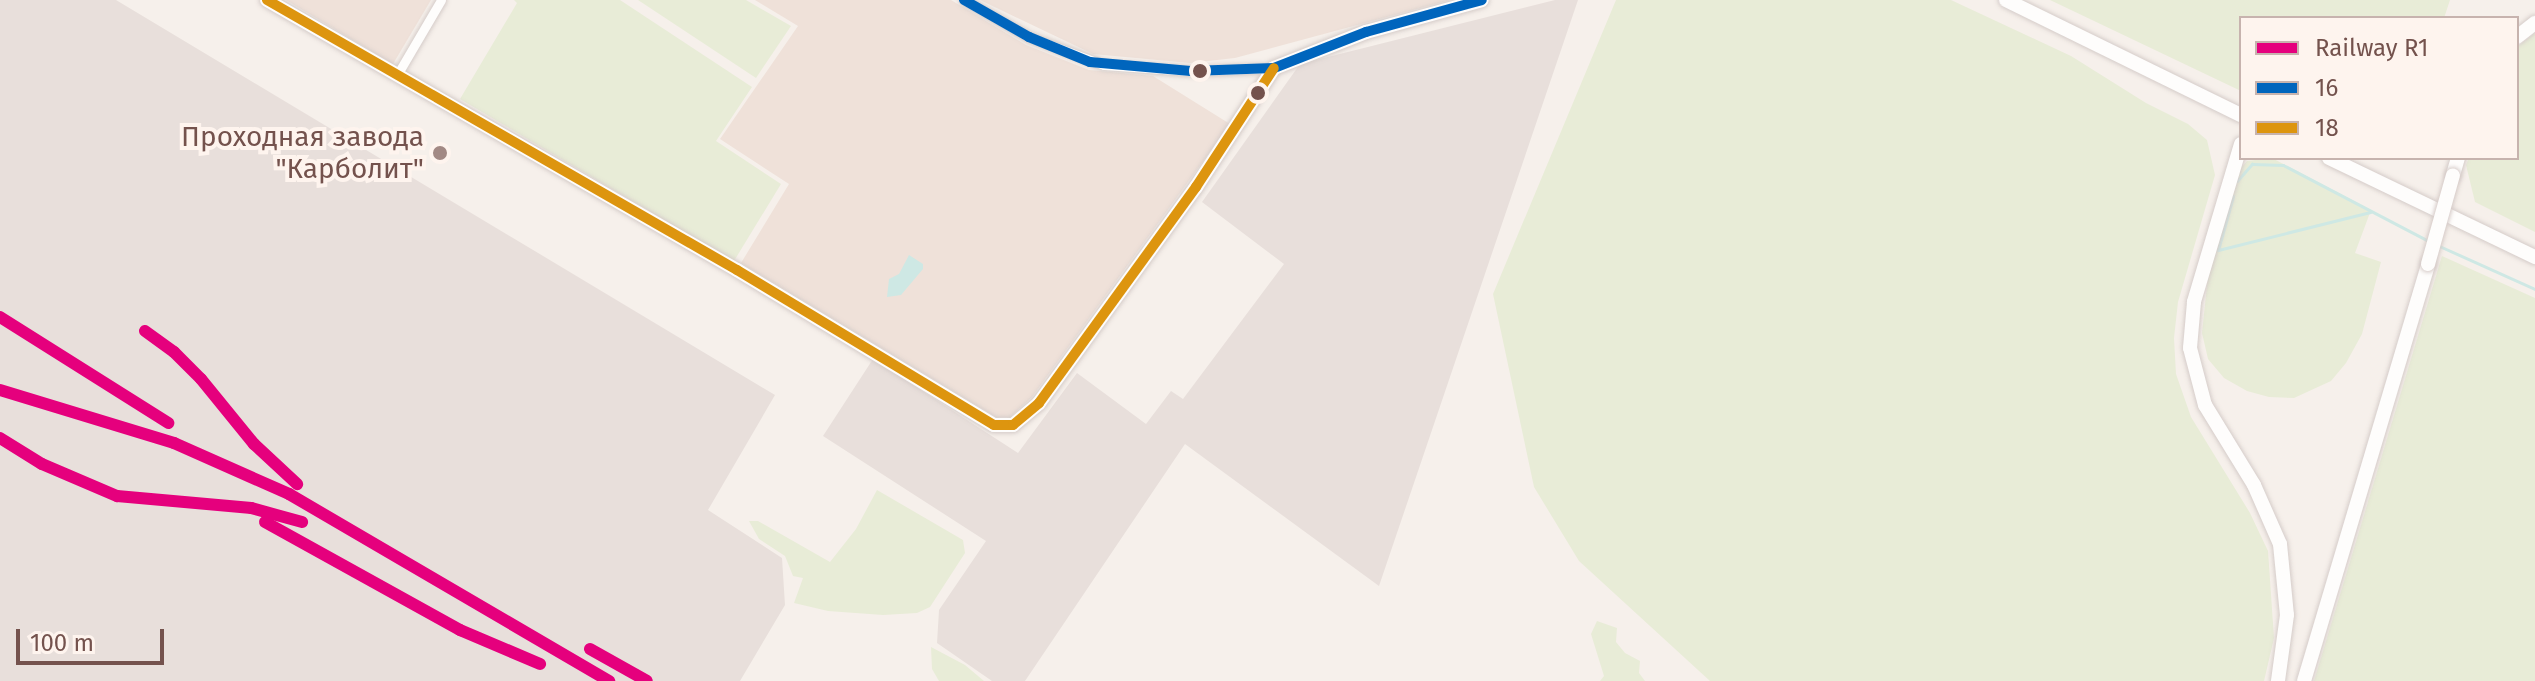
<!DOCTYPE html>
<html>
<head>
<meta charset="utf-8">
<style>
  body { margin:0 }
  #map { position:relative; width:2535px; height:681px; overflow:hidden; background:#f6f0eb; font-family:"Fira Sans",sans-serif }
  div>[style] { position:absolute }
  [style*='--x'] { left:calc(var(--x)*1px); top:calc(var(--y)*1px); width:calc(var(--w)*1px); rotate:calc(var(--a)*1deg) }
  .residential>* { inset:0; background:#efe1d9 }
  .industrial>* { inset:0; background:#e8dfdb }
  .green>* { inset:0; background:#e8ecd7 }
  .water>* { inset:0; background:#cee8e4 }
  .stream>* { height:3px; margin:-1.5px; padding:0 1.5px; transform-origin:1.5px; border-radius:1.5px; background:#cee8e4 }
  .roads { filter:drop-shadow(0 0 2px #d5ccc9) drop-shadow(0 0 2px #d5ccc9) }
  .street>* { height:9px; margin:-4.5px; padding:0 4.5px; transform-origin:4.5px; border-radius:4.5px; background:#fefdfc }
  .secondary>* { height:14px; margin:-7px; padding:0 7px; transform-origin:7px; border-radius:7px; background:#fefdfc }
  .bridges { filter:drop-shadow(0 0 2px #d6cbc8) drop-shadow(0 0 2px #d6cbc8) }
  .secondary-bridge>* { height:14px; margin:-7px; padding:0 7px; transform-origin:7px; border-radius:7px; background:#fefdfc }
  .bus-1>* { height:10px; margin:-5px; padding:0 5px; transform-origin:5px; border-radius:5px; background:#0065bd }
  .bus-2>* { height:10px; margin:-5px; padding:0 5px; transform-origin:5px; border-radius:5px; background:#dd950f }
  .rail-1>* { height:12px; margin:-6px; padding:0 6px; transform-origin:6px; border-radius:6px; background:#e5007d }
  .dots>* { width:22px; height:22px; translate:-50% -50%; box-sizing:border-box; border:4px solid #fef4ee; border-radius:50% }
  span { translate:-50% -50%; white-space:nowrap; text-align:center; line-height:1.15; -webkit-text-stroke:8px #fef4ee; paint-order:stroke }
  .poi-label { font-size:28px; color:#74524d }
  .right { translate:-100% -50%; text-align:right }
  .legend { position:absolute; left:2239px; top:16px; width:280px; height:144px; box-sizing:border-box; background:#fef4ee; border:2px solid #c7b3ae; margin:0; padding:10px 14px; list-style:none; font-size:24px; color:#74524d }
  .legend li { display:flex; align-items:center; gap:16px; height:40px }
  .legend b { width:40px; border:2px solid #c7b3ae }
  .scale { position:absolute; left:16px; top:629px; width:148px; height:36px; box-sizing:border-box; border:4px solid #74524d; border-top:0; padding-left:10px; font-size:24px; line-height:28px; white-space:nowrap; color:#74524d; -webkit-text-stroke:6px #fef4ee; paint-order:stroke }
</style>
</head>
<body>
<div id="map">
  <div class="residential">
    <i style="clip-path:polygon(286px 0,431px 0,393px 64px)"></i>
    <i style="clip-path:polygon(755px 0,951px 0,1026px 45px,1089px 70px,1153px 76px,1230px 124px,1032px 397px,1010px 417px,996px 417px,741px 263px,789px 184px,720px 139px,798px 26px)"></i>
    <i style="clip-path:polygon(980px 0,1450px 0,1235px 58px,1190px 63px,1093px 54px)"></i>
  </div>
  <div class="industrial">
    <i style="clip-path:polygon(0 0,116px 0,775px 395px,708px 510px,782px 558px,785px 605px,740px 681px,0 681px)"></i>
    <i style="clip-path:polygon(1555px 0,1578px 0,1379px 586px,1185px 444px,1025px 681px,992px 681px,937px 643px,939px 610px,986px 541px,823px 436px,873px 359px,1018px 453px,1077px 373px,1146px 424px,1171px 391px,1183px 399px,1284px 264px,1202px 202px,1300px 64px)"></i>
  </div>
  <div class="green">
    <i style="clip-path:polygon(514px 0,620px 0,752px 87px,716px 141px,781px 184px,734px 261px,460px 99px,517px 3px)"></i>
    <i style="clip-path:polygon(638px 0,746px 0,791px 26px,756px 78px)"></i>
    <i style="clip-path:polygon(1616px 0,1951px 0,2071px 56px,2146px 103px,2188px 124px,2207px 140px,2215px 175px,2178px 302px,2174px 338px,2176px 374px,2191px 417px,2250px 513px,2268px 551px,2274px 638px,2264px 681px,1710px 681px,1579px 561px,1534px 487px,1493px 294px)"></i>
    <i style="clip-path:polygon(2050px 0,2450px 0,2444px 18px,2241px 18px,2241px 91px)"></i>
    <i style="clip-path:polygon(2535px 33px,2535px 232px,2475px 202px,2466px 165px,2469px 158px,2517px 158px,2517px 47px)"></i>
    <i style="clip-path:polygon(2272px 158px,2371px 210px,2355px 253px,2381px 262px,2362px 334px,2346px 363px,2331px 381px,2294px 398px,2269px 397px,2247px 391px,2224px 378px,2208px 359px,2202px 333px,2208px 276px,2240px 169px,2247px 161px)"></i>
    <i style="clip-path:polygon(2442px 256px,2535px 298px,2535px 681px,2314px 681px)"></i>
    <i style="clip-path:polygon(877px 490px,963px 540px,965px 553px,930px 607px,917px 613px,883px 615px,828px 611px,794px 603px,803px 578px,793px 576px,785px 556px,759px 539px,749px 521px,758px 521px,830px 562px,856px 529px)"></i>
    <i style="clip-path:polygon(1597px 621px,1617px 628px,1616px 642px,1625px 653px,1640px 661px,1639px 673px,1645px 681px,1600px 681px,1604px 676px,1591px 634px)"></i>
    <i style="clip-path:polygon(931px 647px,965px 665px,984px 681px,939px 681px,932px 669px)"></i>
  </div>
  <div class="water">
    <i style="clip-path:polygon(909px 255px,923px 264px,923px 269px,901px 295px,887px 297px,889px 279px,899px 274px)"></i>
  </div>
  <div class="stream">
    <i style="--x:2237;--y:181;--w:23;--a:-49"></i>
    <i style="--x:2252;--y:164;--w:31;--a:2"></i>
    <i style="--x:2283;--y:165;--w:166;--a:27.6"></i>
    <i style="--x:2233;--y:196;--w:56;--a:105.5"></i>
    <i style="--x:2218;--y:250;--w:157;--a:-14"></i>
    <i style="--x:2437;--y:245;--w:107;--a:24.2"></i>
  </div>
  <div class="roads">
    <div class="street">
      <i style="--x:964;--y:0;--w:75;--a:29.6"></i>
      <i style="--x:1029;--y:37;--w:80;--a:20.5"></i>
      <i style="--x:1104;--y:65;--w:87;--a:3.9"></i>
      <i style="--x:1191;--y:71;--w:83;--a:-2.1"></i>
      <i style="--x:397;--y:75;--w:87;--a:-59.6"></i>
    </div>
    <div class="secondary">
      <i style="--x:267;--y:0;--w:542;--a:29.88"></i>
      <i style="--x:737;--y:270;--w:300;--a:31.1"></i>
      <i style="--x:994;--y:425;--w:19;--a:0"></i>
      <i style="--x:1013;--y:425;--w:34;--a:-40"></i>
      <i style="--x:1039;--y:403;--w:267;--a:-54"></i>
      <i style="--x:1196;--y:187;--w:142;--a:-56.8"></i>
      <i style="--x:1274;--y:68;--w:99;--a:-21.4"></i>
      <i style="--x:1366;--y:32;--w:120;--a:-15.4"></i>
      <i style="--x:2006;--y:0;--w:262;--a:26.1"></i>
      <i style="--x:2517;--y:37;--w:23;--a:-38"></i>
      <i style="--x:2241;--y:144;--w:165;--a:106.6"></i>
      <i style="--x:2194;--y:302;--w:46;--a:95"></i>
      <i style="--x:2190;--y:348;--w:59;--a:75.3"></i>
      <i style="--x:2205;--y:405;--w:94;--a:58.5"></i>
      <i style="--x:2254;--y:485;--w:64;--a:66.2"></i>
      <i style="--x:2280;--y:544;--w:71;--a:84.4"></i>
      <i style="--x:2287;--y:615;--w:67;--a:97.8"></i>
      <i style="--x:2329;--y:158;--w:229;--a:25.7"></i>
      <i style="--x:2453;--y:175;--w:18;--a:-74"></i>
      <i style="--x:2304;--y:681;--w:435;--a:-73.4"></i>
    </div>
  </div>
  <div class="bridges">
    <div class="secondary-bridge">
      <i style="--x:2428;--y:264;--w:92;--a:-74.3"></i>
    </div>
  </div>
  <div class="bus-1">
    <i style="--x:964;--y:0;--w:75;--a:29.6"></i>
    <i style="--x:1029;--y:37;--w:66;--a:22.3"></i>
    <i style="--x:1090;--y:62;--w:101;--a:5.1"></i>
    <i style="--x:1191;--y:71;--w:83;--a:-2.1"></i>
    <i style="--x:1274;--y:68;--w:99;--a:-21.4"></i>
    <i style="--x:1366;--y:32;--w:120;--a:-15.4"></i>
  </div>
  <div class="bus-2">
    <i style="--x:267;--y:0;--w:542;--a:29.88"></i>
    <i style="--x:737;--y:270;--w:300;--a:31.1"></i>
    <i style="--x:994;--y:425;--w:19;--a:0"></i>
    <i style="--x:1013;--y:425;--w:34;--a:-40"></i>
    <i style="--x:1039;--y:403;--w:267;--a:-54"></i>
    <i style="--x:1196;--y:187;--w:142;--a:-56.8"></i>
  </div>
  <div class="rail-1">
    <i style="--x:0;--y:317;--w:199;--a:32.2"></i>
    <i style="--x:145;--y:331;--w:36;--a:36"></i>
    <i style="--x:174;--y:352;--w:38;--a:45"></i>
    <i style="--x:201;--y:379;--w:84;--a:50.8"></i>
    <i style="--x:254;--y:444;--w:59;--a:42.9"></i>
    <i style="--x:0;--y:390;--w:182;--a:16.9"></i>
    <i style="--x:174;--y:443;--w:126;--a:23.9"></i>
    <i style="--x:289;--y:494;--w:371;--a:30.3"></i>
    <i style="--x:0;--y:438;--w:49;--a:31.8"></i>
    <i style="--x:42;--y:464;--w:82;--a:23.1"></i>
    <i style="--x:117;--y:496;--w:135;--a:5.1"></i>
    <i style="--x:251;--y:508;--w:53;--a:15.4"></i>
    <i style="--x:265;--y:522;--w:223;--a:29"></i>
    <i style="--x:460;--y:630;--w:87;--a:23"></i>
    <i style="--x:590;--y:649;--w:65;--a:29.3"></i>
  </div>
  <div class="dots">
    <i style="left:1200px;top:71px;background:#74524d"></i>
    <i style="left:1258px;top:93px;background:#74524d"></i>
    <i style="left:440px;top:153px;background:#a28984"></i>
  </div>
  <div class="poi-label">
    <span class="right" style="left:424px;top:153px">Проходная завода<br>"Карболит"</span>
  </div>
  <ul class="legend">
  <li><b style="height:10px;background:#e5007d"></b>Railway R1</li>
  <li><b style="height:10px;background:#0065bd"></b>16</li>
  <li><b style="height:10px;background:#dd950f"></b>18</li>
  </ul>
  <div class="scale">100 m</div>
</div>
</body>
</html>
